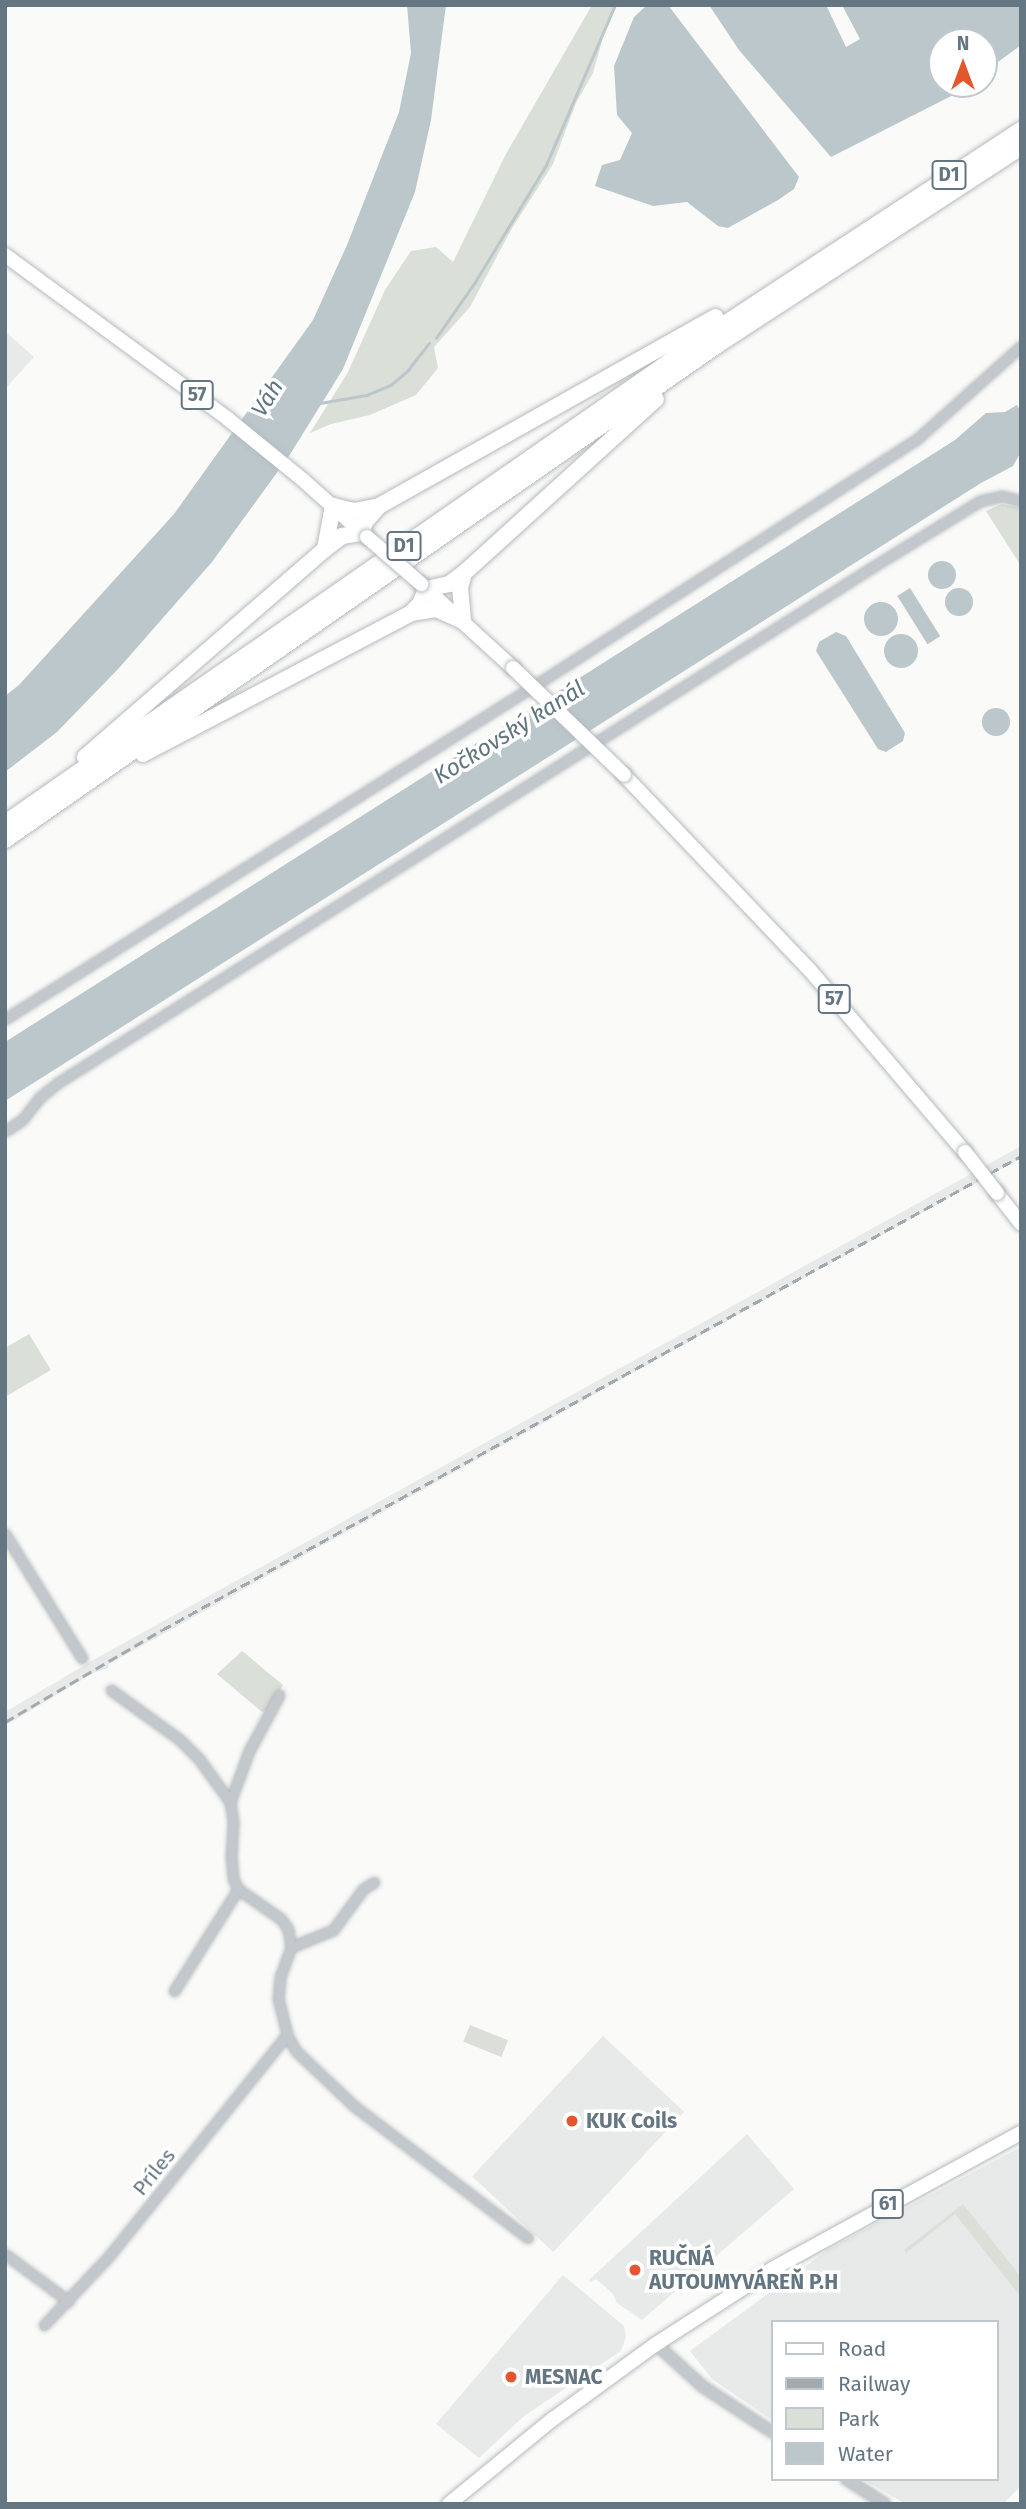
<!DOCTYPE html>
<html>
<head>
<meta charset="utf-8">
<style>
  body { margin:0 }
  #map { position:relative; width:1026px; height:2509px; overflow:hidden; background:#fafaf8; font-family:"Fira Sans",sans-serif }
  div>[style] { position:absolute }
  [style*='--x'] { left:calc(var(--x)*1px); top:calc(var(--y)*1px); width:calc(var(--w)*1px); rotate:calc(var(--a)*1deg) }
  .built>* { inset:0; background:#e8e9e9; transform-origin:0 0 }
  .green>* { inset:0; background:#dadfd7; transform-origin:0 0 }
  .water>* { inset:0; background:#bbc7cb; transform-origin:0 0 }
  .round { border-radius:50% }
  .stream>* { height:2.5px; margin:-1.25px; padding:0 1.25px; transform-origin:1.25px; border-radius:1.25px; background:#bbc7cb }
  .roads { filter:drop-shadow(0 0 2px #b5babe) drop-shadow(0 0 2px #b5babe) }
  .minor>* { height:9px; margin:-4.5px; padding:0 4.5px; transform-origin:4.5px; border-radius:4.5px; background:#c3c8cc }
  .tertiary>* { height:10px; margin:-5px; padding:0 5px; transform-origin:5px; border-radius:5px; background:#c3c8cc }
  .primary>* { height:14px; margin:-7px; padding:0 7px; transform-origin:7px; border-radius:7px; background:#fff }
  .motorway>* { height:16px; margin:-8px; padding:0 8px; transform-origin:8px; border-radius:8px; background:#fff }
  .rail>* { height:2.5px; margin-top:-1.25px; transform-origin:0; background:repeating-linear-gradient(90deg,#a2aab0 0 10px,transparent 0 15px) }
  .bridges { filter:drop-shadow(0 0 2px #b5babe) drop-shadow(0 0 2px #b5babe) }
  .primary-bridge>* { height:14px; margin:-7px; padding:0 7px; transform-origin:7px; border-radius:7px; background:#fff }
  .dots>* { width:19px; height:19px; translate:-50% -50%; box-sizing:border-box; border:4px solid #fff; border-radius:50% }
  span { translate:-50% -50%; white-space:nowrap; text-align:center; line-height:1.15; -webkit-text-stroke:7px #fff; paint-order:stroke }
  .shield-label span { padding:2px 5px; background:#fff; border:2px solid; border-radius:5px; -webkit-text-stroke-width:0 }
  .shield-label { font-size:19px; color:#657683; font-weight:700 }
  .poi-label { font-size:21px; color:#657683; font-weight:700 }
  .left { translate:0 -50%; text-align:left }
  .street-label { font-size:21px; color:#657683 }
  .water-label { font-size:23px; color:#60757c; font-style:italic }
  .frame { position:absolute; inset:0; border:7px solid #657683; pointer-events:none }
  .legend { position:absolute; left:771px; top:2320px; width:228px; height:161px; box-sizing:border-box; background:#fff; border:2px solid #c1c8cd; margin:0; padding:9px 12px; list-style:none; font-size:21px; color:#657683 }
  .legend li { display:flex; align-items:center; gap:14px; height:35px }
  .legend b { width:35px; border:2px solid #c1c8cd }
  .north { position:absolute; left:928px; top:28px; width:70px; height:70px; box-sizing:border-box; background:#fff; border:2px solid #c1c8cd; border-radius:50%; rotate:0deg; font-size:19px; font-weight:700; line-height:28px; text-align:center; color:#657683 }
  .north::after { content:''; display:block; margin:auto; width:24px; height:32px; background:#e4572e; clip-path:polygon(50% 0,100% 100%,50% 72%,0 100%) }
</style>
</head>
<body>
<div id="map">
  <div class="built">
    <i style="clip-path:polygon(5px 331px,34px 357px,5px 389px)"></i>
    <i style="clip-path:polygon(1021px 1146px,1021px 1158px,109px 1664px,108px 1668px,93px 1673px,5px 1726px,5px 1712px,95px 1659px)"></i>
    <i style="left:603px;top:2036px;width:111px;height:192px;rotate:43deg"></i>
    <i style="clip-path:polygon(747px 2134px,794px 2189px,642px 2320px,617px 2303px,613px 2294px,596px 2279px,591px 2282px,589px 2280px)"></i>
    <i style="clip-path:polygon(1021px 2147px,1021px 2486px,1003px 2504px,906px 2504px,862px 2479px,996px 2479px,996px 2322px,772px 2322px,772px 2420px,712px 2379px,690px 2351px,830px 2248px)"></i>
    <i style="clip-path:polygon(563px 2275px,624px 2326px,626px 2337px,621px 2351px,524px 2416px,479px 2458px,436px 2424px)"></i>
  </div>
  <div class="green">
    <i style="clip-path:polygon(592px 5px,617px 5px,607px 23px,593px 73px,576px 103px,553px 164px,511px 230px,470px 307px,434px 347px,438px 368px,416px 395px,370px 415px,331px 424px,310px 433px,348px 372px,385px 290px,411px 251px,436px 247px,453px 262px,506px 154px)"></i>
    <i style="clip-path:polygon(1002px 504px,1021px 508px,1021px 566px,986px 511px)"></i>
    <i style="clip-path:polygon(29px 1334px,51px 1370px,5px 1397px,5px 1348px)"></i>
    <i style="clip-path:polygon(242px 1651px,283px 1685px,267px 1710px,262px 1712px,217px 1674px)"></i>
    <i style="left:470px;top:2025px;width:41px;height:18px;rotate:22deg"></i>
    <i style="clip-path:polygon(963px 2204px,1021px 2277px,1021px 2297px,955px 2214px,906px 2253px,904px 2250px)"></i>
  </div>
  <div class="water">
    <i style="clip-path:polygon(407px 5px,446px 5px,431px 120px,415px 192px,343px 369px,289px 456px,212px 562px,119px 668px,57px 732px,5px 772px,5px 696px,19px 685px,174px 514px,313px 320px,347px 245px,399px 112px,411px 53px)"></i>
    <i style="clip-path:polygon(647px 5px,668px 5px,799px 177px,794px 189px,778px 200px,728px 228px,718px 226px,687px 202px,653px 206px,595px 186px,602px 165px,620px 160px,632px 133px,617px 115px,614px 66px,634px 17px)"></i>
    <i style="clip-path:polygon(709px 5px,826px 5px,846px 47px,860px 39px,842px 5px,1021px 5px,1021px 45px,994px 65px,990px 76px,984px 79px,984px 42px,942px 42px,942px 84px,975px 84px,831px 157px,739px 50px)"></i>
    <i style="clip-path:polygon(1017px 405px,1021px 412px,1021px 452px,1013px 466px,981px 483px,5px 1101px,5px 1042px,955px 440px,986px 413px,1005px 412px)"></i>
    <i class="round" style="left:928px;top:561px;width:28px;height:28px"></i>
    <i class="round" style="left:945px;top:588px;width:28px;height:28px"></i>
    <i style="left:910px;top:588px;width:57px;height:15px;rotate:58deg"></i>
    <i class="round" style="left:864px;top:602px;width:34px;height:34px"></i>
    <i style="clip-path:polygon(836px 632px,846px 636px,905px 733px,903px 741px,886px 752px,878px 749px,816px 651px,819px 642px)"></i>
    <i class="round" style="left:884px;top:634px;width:34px;height:34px"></i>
    <i class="round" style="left:982px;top:708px;width:28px;height:28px"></i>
  </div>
  <div class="stream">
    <i style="--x:436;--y:338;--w:68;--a:-55.1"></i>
    <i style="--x:475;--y:282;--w:137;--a:-58.7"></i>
    <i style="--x:546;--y:165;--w:174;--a:-66.7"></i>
    <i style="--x:320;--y:403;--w:48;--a:-9.7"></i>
    <i style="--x:367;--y:395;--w:26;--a:-23"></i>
    <i style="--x:391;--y:385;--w:23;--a:-41"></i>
    <i style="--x:408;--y:370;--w:34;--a:-52"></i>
  </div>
  <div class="roads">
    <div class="minor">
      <i style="--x:5;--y:1019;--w:632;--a:-32.21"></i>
      <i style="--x:540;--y:682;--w:449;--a:-32.8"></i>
      <i style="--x:917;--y:439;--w:140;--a:-41.8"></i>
      <i style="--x:5;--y:1131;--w:20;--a:-33"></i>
      <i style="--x:22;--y:1120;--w:28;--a:-52"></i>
      <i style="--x:39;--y:1098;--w:26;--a:-39"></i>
      <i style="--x:59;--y:1082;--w:961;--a:-32.33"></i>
      <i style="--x:871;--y:568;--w:128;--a:-31.6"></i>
      <i style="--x:980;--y:501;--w:23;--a:-13"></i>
      <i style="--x:1002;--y:496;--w:20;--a:15"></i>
      <i style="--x:5;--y:1534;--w:146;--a:58.2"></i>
      <i style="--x:111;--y:1690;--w:84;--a:35.8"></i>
      <i style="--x:179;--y:1739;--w:28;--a:45"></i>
      <i style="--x:199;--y:1759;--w:53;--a:54.2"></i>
      <i style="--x:230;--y:1802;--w:20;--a:81"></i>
      <i style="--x:233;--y:1822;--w:33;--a:93"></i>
      <i style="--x:231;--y:1855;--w:24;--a:85"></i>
      <i style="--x:233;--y:1879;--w:11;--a:63"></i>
      <i style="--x:238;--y:1889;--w:52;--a:34.9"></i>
      <i style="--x:281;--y:1919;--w:12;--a:55"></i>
      <i style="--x:288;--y:1929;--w:18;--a:81"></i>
      <i style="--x:291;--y:1947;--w:32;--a:110"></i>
      <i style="--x:280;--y:1977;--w:21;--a:95"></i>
      <i style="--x:278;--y:1998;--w:38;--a:76"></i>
      <i style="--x:287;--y:2035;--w:18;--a:61"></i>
      <i style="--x:296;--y:2051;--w:80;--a:43.5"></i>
      <i style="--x:354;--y:2106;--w:218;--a:37.2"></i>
      <i style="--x:230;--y:1802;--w:54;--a:-69.6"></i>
      <i style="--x:249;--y:1751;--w:64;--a:-61.8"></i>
      <i style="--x:291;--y:1947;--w:45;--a:-22"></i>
      <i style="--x:333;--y:1930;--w:51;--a:-53.8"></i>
      <i style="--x:363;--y:1889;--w:13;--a:-32"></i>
      <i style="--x:174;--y:1991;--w:120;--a:-57.9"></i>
      <i style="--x:5;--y:2254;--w:79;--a:36.7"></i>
      <i style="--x:44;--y:2325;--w:95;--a:-46.7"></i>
      <i style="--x:109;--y:2256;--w:284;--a:-51.2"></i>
    </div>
    <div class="tertiary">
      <i style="--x:656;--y:2344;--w:62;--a:42.4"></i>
      <i style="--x:702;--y:2386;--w:84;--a:33.3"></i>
      <i style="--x:846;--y:2479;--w:46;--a:32.7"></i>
    </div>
    <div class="primary">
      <i style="--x:5;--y:255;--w:277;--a:36.3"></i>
      <i style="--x:228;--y:419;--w:97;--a:39.1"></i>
      <i style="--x:303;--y:480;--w:86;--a:41.7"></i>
      <i style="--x:421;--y:584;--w:125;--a:42.4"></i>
      <i style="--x:624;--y:775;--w:268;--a:46.4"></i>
      <i style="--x:809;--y:969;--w:240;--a:49.6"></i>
      <i style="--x:997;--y:1193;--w:39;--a:52"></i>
      <i style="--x:449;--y:2504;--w:134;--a:-39.3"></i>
      <i style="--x:553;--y:2419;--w:127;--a:-36.1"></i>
      <i style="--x:656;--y:2344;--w:140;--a:-32.8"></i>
      <i style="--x:774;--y:2268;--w:281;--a:-28.7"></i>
    </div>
    <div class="motorway">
      <i style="--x:325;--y:549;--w:44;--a:-79.5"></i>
      <i style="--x:333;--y:506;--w:22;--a:13"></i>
      <i style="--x:354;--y:511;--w:25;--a:-11"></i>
      <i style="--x:379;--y:506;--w:386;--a:-29.3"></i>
      <i style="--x:411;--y:613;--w:13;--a:-45"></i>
      <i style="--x:420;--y:604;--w:16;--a:-68"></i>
      <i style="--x:426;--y:589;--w:24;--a:-12"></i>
      <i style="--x:449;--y:584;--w:19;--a:-36"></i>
      <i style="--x:464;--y:573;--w:259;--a:-42.2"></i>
      <i style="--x:463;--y:621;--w:33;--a:-95"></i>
      <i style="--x:460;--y:588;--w:16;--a:-75"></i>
      <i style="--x:143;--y:754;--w:303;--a:-27.7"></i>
      <i style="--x:411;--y:613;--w:25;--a:-9"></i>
      <i style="--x:436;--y:609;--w:30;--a:24"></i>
      <i style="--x:85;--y:757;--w:318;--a:-40.9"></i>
      <i style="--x:325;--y:549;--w:21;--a:-37"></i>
      <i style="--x:342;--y:536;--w:20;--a:-9"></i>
      <i style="--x:362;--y:533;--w:11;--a:-75"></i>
      <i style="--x:365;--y:522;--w:21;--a:-49"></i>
      <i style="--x:5;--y:823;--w:854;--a:-34.79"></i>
      <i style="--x:706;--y:336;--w:376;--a:-33.2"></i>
      <i style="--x:5;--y:840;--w:866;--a:-34.79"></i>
      <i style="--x:716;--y:346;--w:364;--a:-33.1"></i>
    </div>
  </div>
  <div class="rail">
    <i style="--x:5;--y:1722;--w:182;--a:-30.4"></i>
    <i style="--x:162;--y:1630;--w:981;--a:-28.89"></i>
  </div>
  <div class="bridges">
    <div class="primary-bridge">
      <i style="--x:367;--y:537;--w:72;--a:41"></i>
      <i style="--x:513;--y:668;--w:154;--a:43.9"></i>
      <i style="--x:965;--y:1152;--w:52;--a:52"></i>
    </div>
  </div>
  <div class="dots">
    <i style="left:572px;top:2121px;background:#e4572e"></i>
    <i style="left:635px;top:2270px;background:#e4572e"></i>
    <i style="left:511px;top:2377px;background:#e4572e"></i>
  </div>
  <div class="shield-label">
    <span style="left:949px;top:175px">D1</span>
    <span style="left:197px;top:395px">57</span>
    <span style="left:404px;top:546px">D1</span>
    <span style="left:834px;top:999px">57</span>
    <span style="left:888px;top:2204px">61</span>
  </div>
  <div class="poi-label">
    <span class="left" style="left:586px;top:2121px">KUK Coils</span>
    <span class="left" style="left:649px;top:2270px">RUČNÁ<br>AUTOUMYVÁREŇ P.H</span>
    <span class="left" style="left:525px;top:2377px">MESNAC</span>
  </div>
  <div class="street-label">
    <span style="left:154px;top:2172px;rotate:-51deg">Príles</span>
  </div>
  <div class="water-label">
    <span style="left:267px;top:398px;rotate:-58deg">Váh</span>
    <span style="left:509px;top:732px;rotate:-32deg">Kočkovský kanál</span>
  </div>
  <div class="frame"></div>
  <ul class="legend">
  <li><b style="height:9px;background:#fff"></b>Road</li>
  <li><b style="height:9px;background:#a2aab0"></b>Railway</li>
  <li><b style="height:19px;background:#dadfd7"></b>Park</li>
  <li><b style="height:19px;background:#bbc7cb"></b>Water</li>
  </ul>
  <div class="north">N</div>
</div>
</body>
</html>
